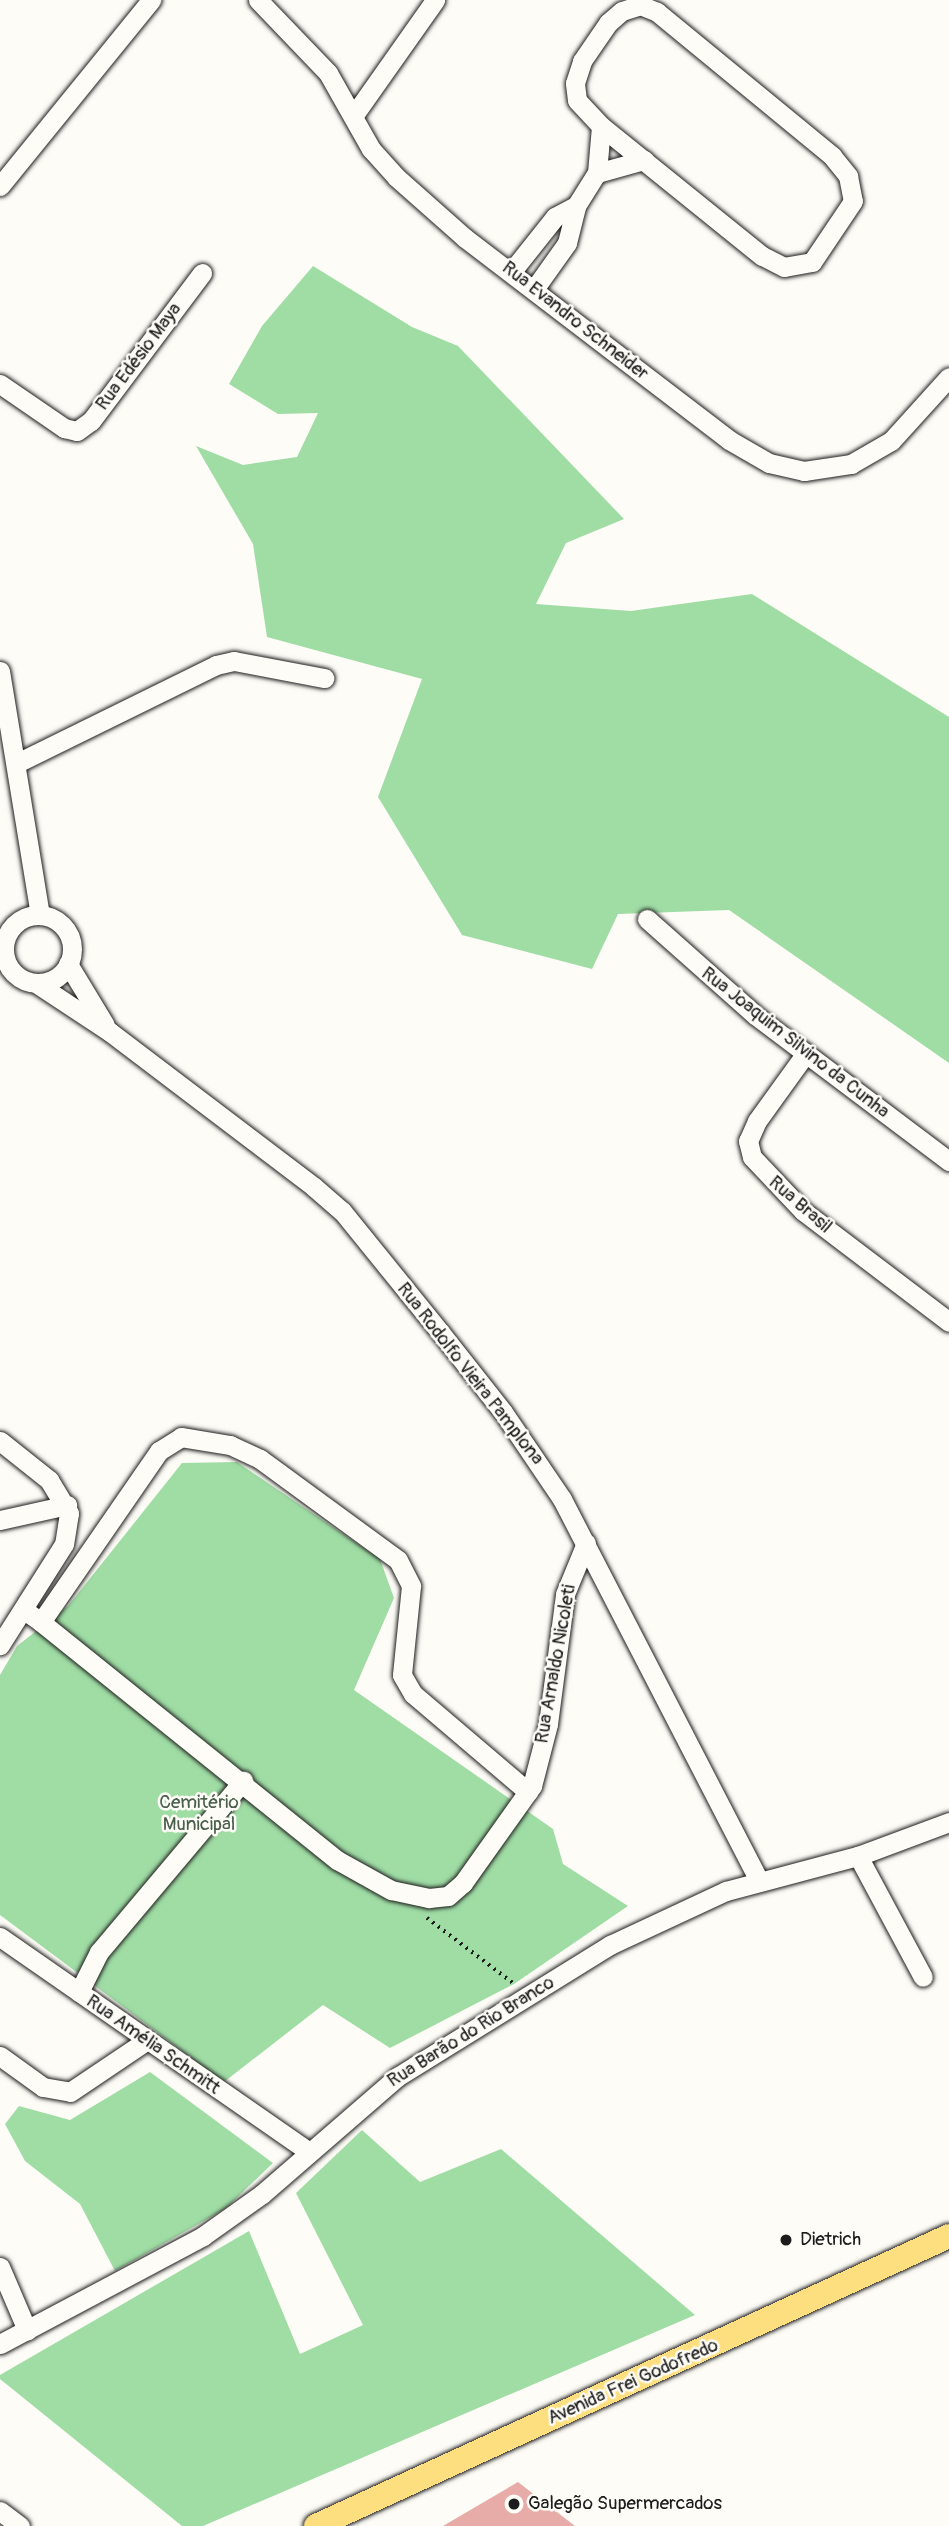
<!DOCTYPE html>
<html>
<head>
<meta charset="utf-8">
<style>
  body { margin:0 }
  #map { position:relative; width:949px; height:2526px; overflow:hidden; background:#fdfcf7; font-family:Pangolin,sans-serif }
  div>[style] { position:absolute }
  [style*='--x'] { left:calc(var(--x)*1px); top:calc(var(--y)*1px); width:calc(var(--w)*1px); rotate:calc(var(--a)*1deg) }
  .green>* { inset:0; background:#a0dda5 }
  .building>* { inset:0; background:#e7aca8 }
  .path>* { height:3.5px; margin-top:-1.75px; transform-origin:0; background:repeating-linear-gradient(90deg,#1c1c1c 0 2px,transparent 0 7px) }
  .roads { filter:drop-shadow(0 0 2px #1c1c1c) drop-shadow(0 0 2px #1c1c1c) }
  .minor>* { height:19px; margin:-9.5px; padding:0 9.5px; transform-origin:9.5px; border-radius:9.5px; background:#fdfcf7 }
  .minor>.ring { margin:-9.5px; padding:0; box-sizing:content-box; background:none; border:19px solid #fdfcf7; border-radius:50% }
  .major>* { height:24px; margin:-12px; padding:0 12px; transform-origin:12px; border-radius:12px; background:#fedf80 }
  .dots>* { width:19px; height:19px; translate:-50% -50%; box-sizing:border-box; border:4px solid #fdfcf7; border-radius:50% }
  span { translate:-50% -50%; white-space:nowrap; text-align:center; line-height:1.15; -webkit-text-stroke:5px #fdfcf7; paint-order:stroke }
  .street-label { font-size:19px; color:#1c1c1c }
  .park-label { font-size:19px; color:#4a604c }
  .poi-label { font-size:19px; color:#1c1c1c }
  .left { translate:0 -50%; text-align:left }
</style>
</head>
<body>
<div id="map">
  <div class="green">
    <i style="clip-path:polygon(313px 266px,412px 327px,458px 346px,624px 519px,566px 543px,536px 604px,631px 611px,752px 594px,949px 717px,949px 1063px,729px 910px,618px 914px,592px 969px,462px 935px,378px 797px,422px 679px,267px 637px,253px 544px,196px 446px,243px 465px,297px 457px,318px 413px,278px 414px,229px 384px,262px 326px)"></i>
    <i style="clip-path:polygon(237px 1462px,380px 1559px,394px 1598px,354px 1690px,553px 1829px,563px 1864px,628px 1906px,514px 1984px,390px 2048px,323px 2005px,224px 2082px,0 1915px,0 1675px,17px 1646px,68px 1606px,182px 1463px)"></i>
    <i style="clip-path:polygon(150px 2072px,273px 2163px,225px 2209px,115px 2271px,80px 2204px,25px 2161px,5px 2124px,19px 2106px,70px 2120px)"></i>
    <i style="clip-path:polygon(362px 2130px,420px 2182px,501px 2149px,695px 2315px,203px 2526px,182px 2526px,0 2379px,0 2375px,249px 2231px,300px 2354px,363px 2325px,296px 2193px)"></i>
  </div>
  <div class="building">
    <i style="clip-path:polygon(518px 2482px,575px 2526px,443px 2526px)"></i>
  </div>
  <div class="path">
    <i style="--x:427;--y:1918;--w:108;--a:37.1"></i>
  </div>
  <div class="roads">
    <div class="minor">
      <i style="--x:258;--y:0;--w:101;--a:46.2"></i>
      <i style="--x:328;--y:73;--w:87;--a:60.5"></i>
      <i style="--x:371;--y:149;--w:38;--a:48"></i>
      <i style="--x:396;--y:177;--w:92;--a:41.5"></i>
      <i style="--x:465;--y:238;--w:332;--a:37.4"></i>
      <i style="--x:729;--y:440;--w:46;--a:29.9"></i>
      <i style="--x:769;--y:463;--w:36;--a:13"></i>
      <i style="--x:804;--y:471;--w:48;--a:-8.5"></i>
      <i style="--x:851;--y:464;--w:46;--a:-29.9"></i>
      <i style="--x:891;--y:441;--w:86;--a:-47.8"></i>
      <i style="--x:640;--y:5;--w:18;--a:22"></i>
      <i style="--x:657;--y:12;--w:227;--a:39.4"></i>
      <i style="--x:832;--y:156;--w:26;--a:51"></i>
      <i style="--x:848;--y:176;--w:25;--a:79"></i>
      <i style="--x:853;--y:201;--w:73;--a:123.9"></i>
      <i style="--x:812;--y:262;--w:28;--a:170"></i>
      <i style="--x:784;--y:267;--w:25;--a:-153"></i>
      <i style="--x:762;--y:256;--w:207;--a:-141.1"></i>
      <i style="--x:601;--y:126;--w:35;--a:-133"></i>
      <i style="--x:577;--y:100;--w:17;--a:-97"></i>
      <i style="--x:575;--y:83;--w:23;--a:-72"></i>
      <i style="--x:582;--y:61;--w:46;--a:-55.6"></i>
      <i style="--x:608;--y:23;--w:18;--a:-41"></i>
      <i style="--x:622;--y:11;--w:19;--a:-18"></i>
      <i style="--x:354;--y:115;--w:141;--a:-54.8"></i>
      <i style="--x:597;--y:173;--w:49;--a:-15.5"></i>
      <i style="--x:0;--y:186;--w:240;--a:-50.9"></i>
      <i style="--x:512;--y:271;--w:69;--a:-51.5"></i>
      <i style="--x:555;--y:217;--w:24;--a:-28"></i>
      <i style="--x:535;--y:288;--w:55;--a:-54.6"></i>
      <i style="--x:567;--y:243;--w:38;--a:-76"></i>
      <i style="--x:576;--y:206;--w:39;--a:-58"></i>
      <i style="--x:597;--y:173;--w:47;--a:-85.1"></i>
      <i style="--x:0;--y:384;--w:78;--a:34.5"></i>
      <i style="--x:64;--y:428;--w:13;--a:13"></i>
      <i style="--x:77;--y:431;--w:17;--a:-36"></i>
      <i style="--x:91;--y:421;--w:185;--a:-53.1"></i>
      <i style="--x:0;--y:671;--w:246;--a:80.7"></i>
      <i style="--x:17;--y:763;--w:222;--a:-26.2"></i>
      <i style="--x:216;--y:665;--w:18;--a:-13"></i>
      <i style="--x:234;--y:661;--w:92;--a:10.7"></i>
      <i class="ring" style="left:4px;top:915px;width:49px;height:49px"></i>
      <i style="--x:647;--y:919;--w:144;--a:41.6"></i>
      <i style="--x:755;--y:1015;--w:243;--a:37"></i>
      <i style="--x:68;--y:964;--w:71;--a:58.8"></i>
      <i style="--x:36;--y:983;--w:89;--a:33.5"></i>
      <i style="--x:110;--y:1032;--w:256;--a:37.2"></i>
      <i style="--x:314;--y:1187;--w:37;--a:41"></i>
      <i style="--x:342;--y:1211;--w:156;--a:51"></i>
      <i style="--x:440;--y:1332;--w:102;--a:51.8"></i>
      <i style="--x:503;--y:1412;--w:105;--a:55.9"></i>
      <i style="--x:562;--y:1499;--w:429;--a:62.7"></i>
      <i style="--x:806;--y:1053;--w:84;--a:125.8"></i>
      <i style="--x:757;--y:1121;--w:22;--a:114"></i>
      <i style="--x:748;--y:1141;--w:16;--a:76"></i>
      <i style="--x:752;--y:1157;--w:74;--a:46.6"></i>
      <i style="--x:803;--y:1211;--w:183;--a:37.2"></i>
      <i style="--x:0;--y:1441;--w:63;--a:38.5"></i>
      <i style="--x:49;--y:1480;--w:39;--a:59"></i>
      <i style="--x:69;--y:1513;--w:31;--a:99"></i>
      <i style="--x:64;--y:1544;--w:120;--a:122.4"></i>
      <i style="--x:0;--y:1520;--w:69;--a:-12.6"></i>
      <i style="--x:24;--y:1610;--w:21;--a:35"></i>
      <i style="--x:41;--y:1622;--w:208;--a:-55.4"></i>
      <i style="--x:159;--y:1451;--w:26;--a:-32"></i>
      <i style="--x:181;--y:1437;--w:50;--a:9.3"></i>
      <i style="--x:230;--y:1445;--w:33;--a:25"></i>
      <i style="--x:260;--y:1459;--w:171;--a:36.2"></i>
      <i style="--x:398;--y:1560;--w:29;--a:63"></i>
      <i style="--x:411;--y:1586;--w:89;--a:95.8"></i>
      <i style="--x:402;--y:1675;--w:22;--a:60"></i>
      <i style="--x:413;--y:1694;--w:151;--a:40.4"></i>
      <i style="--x:41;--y:1622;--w:380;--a:38.8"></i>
      <i style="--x:337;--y:1860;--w:62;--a:29.1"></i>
      <i style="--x:391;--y:1890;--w:39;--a:12"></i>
      <i style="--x:429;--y:1898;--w:19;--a:-6"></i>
      <i style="--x:448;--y:1896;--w:20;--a:-41"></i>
      <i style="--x:463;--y:1883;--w:119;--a:-54.6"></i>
      <i style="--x:532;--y:1786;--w:64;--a:-75.5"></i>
      <i style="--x:548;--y:1724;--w:131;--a:-82.5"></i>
      <i style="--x:565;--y:1594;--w:55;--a:-67.6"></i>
      <i style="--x:858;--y:1856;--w:137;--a:61.8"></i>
      <i style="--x:0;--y:1937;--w:375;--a:34.8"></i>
      <i style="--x:79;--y:1992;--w:45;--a:-63.4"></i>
      <i style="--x:99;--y:1952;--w:224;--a:-49.9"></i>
      <i style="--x:0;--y:2056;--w:53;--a:35.8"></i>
      <i style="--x:43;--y:2087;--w:27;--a:10"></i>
      <i style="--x:70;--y:2092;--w:92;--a:-33.9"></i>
      <i style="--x:0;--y:2267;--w:69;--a:66.8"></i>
      <i style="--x:0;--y:2344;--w:230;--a:-28"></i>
      <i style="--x:203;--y:2236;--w:72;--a:-35.4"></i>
      <i style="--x:262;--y:2194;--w:179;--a:-40.9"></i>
      <i style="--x:397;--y:2077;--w:251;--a:-31.8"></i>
      <i style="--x:610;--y:1945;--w:128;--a:-25"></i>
      <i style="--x:726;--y:1891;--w:137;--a:-14.9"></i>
      <i style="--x:858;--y:1856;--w:97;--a:-20.5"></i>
      <i style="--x:0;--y:2511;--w:25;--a:37"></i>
    </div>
    <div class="major">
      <i style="--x:316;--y:2526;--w:696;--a:-24.61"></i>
    </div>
  </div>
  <div class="dots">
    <i style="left:786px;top:2240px;background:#1c1c1c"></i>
    <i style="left:514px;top:2504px;background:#1c1c1c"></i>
  </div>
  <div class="street-label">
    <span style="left:575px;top:321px;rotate:38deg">Rua Evandro Schneider</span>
    <span style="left:139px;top:357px;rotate:-53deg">Rua Edésio Maya</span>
    <span style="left:795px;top:1043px;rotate:38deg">Rua Joaquim Silvino da Cunha</span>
    <span style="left:800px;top:1205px;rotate:41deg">Rua Brasil</span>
    <span style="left:470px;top:1374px;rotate:52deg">Rua Rodolfo Vieira Pamplona</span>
    <span style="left:556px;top:1664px;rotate:-80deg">Rua Arnaldo Nicoleti</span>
    <span style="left:471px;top:2032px;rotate:-32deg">Rua Barão do Rio Branco</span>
    <span style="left:153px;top:2045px;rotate:35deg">Rua Amélia Schmitt</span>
    <span style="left:633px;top:2382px;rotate:-24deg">Avenida Frei Godofredo</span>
  </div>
  <div class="park-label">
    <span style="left:199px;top:1814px">Cemitério<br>Municipal</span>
  </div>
  <div class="poi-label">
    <span class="left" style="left:800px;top:2240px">Dietrich</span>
    <span class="left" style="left:528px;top:2504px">Galegão Supermercados</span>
  </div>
</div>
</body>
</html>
